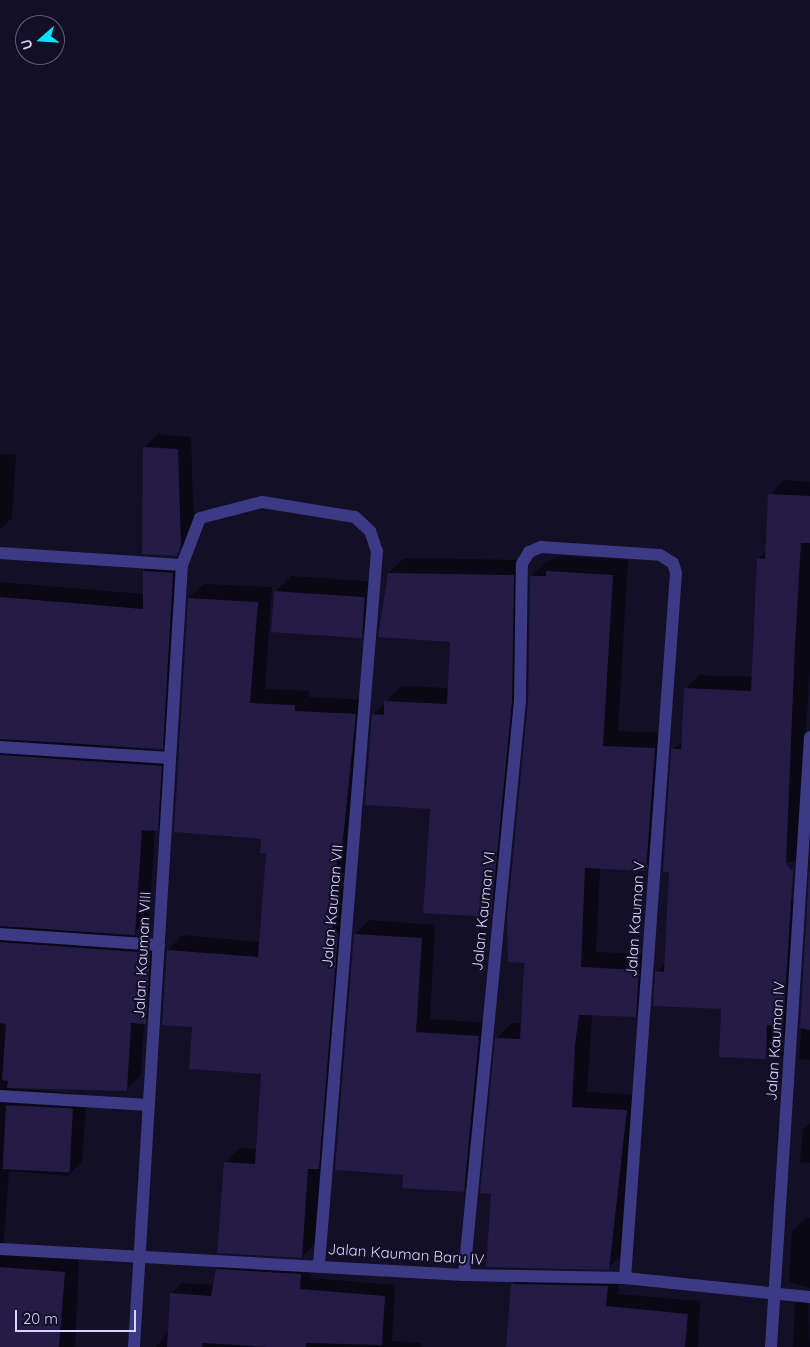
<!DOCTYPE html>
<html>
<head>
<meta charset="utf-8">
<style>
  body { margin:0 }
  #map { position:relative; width:810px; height:1347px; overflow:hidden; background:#130f26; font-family:Quicksand,sans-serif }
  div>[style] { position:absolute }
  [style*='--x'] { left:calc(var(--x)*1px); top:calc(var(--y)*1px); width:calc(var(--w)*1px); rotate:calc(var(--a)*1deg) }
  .shadow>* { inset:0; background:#0007 }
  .building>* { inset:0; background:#241b47; transform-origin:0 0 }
  .minor>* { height:12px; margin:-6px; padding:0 6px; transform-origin:6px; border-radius:6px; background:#3d3a85 }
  span { translate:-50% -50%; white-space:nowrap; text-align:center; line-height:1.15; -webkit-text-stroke:4.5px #130f26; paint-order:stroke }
  .street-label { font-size:15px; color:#d9d4ff }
  .north { position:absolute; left:15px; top:15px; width:50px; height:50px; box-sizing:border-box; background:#130f26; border:1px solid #625e7d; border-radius:50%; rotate:251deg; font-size:14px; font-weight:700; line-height:20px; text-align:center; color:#d9d4ff }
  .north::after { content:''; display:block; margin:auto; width:18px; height:22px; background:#00e5ff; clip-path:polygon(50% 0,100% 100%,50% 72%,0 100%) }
  .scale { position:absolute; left:15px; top:1310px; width:121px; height:22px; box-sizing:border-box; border:2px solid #d9d4ff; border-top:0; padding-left:6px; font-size:15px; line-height:18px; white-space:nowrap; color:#d9d4ff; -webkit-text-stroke:4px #130f26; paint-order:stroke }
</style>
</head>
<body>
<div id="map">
  <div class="shadow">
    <i style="clip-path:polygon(158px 434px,191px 437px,194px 530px,176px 555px,144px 448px)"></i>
    <i style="clip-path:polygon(0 454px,16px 455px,12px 518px,0 530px)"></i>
    <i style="clip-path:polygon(784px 480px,810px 482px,810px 671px,804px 755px,807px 848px,793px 862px,707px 859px,673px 750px,683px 739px,685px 689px,699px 675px,753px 677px,758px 559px,767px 550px,770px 495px)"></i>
    <i style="clip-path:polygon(563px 556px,628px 560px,618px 731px,670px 733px,661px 854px,646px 870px,600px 868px,596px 952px,654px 955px,651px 1000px,635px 1016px,592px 1014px,587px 1092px,642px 1095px,624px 1253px,608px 1268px,493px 1193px,497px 1038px,512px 1023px,522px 1023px,531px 576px,547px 561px)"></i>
    <i style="clip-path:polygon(158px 557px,187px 559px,176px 734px,162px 748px,12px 738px,175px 752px,171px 815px,155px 830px,149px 919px,134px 934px,10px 925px,164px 939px,160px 1008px,144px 1022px,141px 1075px,126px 1090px,9px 1087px,87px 1095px,82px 1161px,68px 1176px,9px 1171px,3px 1252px,79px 1258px,75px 1347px,0 1347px,0 582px,144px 594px,144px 571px)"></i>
    <i style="clip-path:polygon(404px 558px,528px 560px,527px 684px,506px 901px,490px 916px,432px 808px,373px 715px,401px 686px,449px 688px,451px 641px,389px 573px)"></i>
    <i style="clip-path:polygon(291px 576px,380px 582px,377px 620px,361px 635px,275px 592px)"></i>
    <i style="clip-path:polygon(204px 584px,272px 587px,265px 689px,309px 691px,309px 697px,370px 700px,317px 1242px,302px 1257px,225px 1162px,240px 1148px,257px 1149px,262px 1072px,193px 1026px,168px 950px,182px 935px,260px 942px,267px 852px,189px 598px)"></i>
    <i style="clip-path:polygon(682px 889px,804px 902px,795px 1044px,781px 1058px,720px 1055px,722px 1008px,657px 972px,665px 963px)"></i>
    <i style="clip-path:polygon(810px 916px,810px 1060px,799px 1059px)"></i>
    <i style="clip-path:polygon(369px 920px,435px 925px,430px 1019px,492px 1023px,477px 1177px,463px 1191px,404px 1174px,355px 934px)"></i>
    <i style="clip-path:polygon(810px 1123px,810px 1163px,800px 1162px,803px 1130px)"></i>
    <i style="clip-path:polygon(806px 1218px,810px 1218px,810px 1288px,789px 1282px,792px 1231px)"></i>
    <i style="clip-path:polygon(228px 1259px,312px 1263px,311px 1278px,395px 1285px,392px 1341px,421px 1343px,421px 1347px,156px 1347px,169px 1330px,171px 1294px,182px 1283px,214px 1285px,217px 1270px)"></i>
    <i style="clip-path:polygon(525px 1272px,620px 1273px,618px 1294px,700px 1301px,698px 1347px,507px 1347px,512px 1285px)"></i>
    <i style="clip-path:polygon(808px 1291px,810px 1347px,793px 1347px,795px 1304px)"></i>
  </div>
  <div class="building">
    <i style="clip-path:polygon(143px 447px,178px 449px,181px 545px,177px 556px,142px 554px)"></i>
    <i style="clip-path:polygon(768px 494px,810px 496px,810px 543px,801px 543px,795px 644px,786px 864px,793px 871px,783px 1027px,767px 1025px,766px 1059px,719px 1057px,721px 1009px,653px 1006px,655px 971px,664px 972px,669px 872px,663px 872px,671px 749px,681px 749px,684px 688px,751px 691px,757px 558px,765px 559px)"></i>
    <i style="clip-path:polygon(143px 571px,173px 573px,163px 749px,0 739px,0 597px,143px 609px)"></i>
    <i style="clip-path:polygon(546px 571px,613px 575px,603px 746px,655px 748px,646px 871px,585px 868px,581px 967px,639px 970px,636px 1017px,579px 1015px,575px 1045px,572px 1107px,627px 1110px,609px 1270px,486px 1267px,491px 1194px,480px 1193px,495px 1038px,520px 1039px,524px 963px,508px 962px,507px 918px,528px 702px,530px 576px,546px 576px)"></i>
    <i style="clip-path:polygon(388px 573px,514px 575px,512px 701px,491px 917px,423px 913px,430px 809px,365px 805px,372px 714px,384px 715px,384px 701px,447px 704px,450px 642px,378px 637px)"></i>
    <i style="left:274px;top:591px;width:91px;height:41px;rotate:4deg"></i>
    <i style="clip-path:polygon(188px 598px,258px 602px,250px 703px,295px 705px,295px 711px,356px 714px,341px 858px,337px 858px,332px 932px,338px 933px,319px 1169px,308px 1169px,302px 1258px,217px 1253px,224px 1162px,255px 1164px,261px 1074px,189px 1069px,192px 1027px,162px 1025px,167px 950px,258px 957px,266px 853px,260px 853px,261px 839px,174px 832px)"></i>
    <i style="clip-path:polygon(0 755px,162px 766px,158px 831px,142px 830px,135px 935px,0 926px)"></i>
    <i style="clip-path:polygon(809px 872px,810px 872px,810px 1030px,800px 1028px)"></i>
    <i style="clip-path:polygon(354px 934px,422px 938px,416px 1032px,479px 1036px,464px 1192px,402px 1188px,403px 1175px,335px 1170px)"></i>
    <i style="clip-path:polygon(0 942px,150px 953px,146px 1024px,131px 1023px,127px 1091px,7px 1088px,8px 1081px,2px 1080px,6px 1024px,0 1023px)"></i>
    <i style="left:6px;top:1105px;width:67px;height:64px;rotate:3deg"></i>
    <i style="clip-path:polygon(0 1267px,65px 1272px,59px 1347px,0 1347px)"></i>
    <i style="clip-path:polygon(216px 1269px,301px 1274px,300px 1289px,385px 1296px,382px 1345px,306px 1343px,306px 1347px,267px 1347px,203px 1343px,202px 1347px,167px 1347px,170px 1293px,211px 1296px)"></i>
    <i style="clip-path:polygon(511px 1284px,608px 1286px,606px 1306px,688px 1314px,685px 1347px,506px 1347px)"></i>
  </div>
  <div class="minor">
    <i style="--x:0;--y:553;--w:182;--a:3.8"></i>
    <i style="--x:0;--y:747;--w:170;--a:3.7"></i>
    <i style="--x:0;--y:934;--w:159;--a:4"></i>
    <i style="--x:0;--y:1096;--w:149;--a:3.5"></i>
    <i style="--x:0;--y:1249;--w:465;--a:3.2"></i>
    <i style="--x:464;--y:1275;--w:161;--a:1.1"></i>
    <i style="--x:625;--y:1278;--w:186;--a:5.9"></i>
    <i style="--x:464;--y:1275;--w:577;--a:-84.43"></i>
    <i style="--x:520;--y:701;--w:137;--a:-89.2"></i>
    <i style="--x:522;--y:564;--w:14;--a:-60"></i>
    <i style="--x:529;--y:552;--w:13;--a:-23"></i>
    <i style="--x:541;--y:547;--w:119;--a:3.8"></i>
    <i style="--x:660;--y:555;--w:15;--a:32"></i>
    <i style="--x:673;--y:563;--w:10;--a:73"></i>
    <i style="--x:676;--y:573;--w:707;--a:94.14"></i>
    <i style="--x:134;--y:1347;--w:783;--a:-86.49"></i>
    <i style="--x:182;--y:565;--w:50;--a:-69"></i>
    <i style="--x:200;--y:518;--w:64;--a:-14.5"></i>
    <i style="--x:262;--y:502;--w:94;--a:9.2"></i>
    <i style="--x:355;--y:517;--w:21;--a:43"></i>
    <i style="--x:370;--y:531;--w:21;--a:71"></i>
    <i style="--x:377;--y:551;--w:715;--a:94.65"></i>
    <i style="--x:771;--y:1347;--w:611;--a:-86.34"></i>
  </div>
  <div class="street-label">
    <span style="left:332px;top:906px;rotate:-85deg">Jalan Kauman VII</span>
    <span style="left:483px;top:911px;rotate:-84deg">Jalan Kauman VI</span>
    <span style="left:635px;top:919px;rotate:-86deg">Jalan Kauman V</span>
    <span style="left:142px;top:955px;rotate:-87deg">Jalan Kauman VIII</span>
    <span style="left:775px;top:1041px;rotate:-86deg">Jalan Kauman IV</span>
    <span style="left:406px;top:1254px;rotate:4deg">Jalan Kauman Baru IV</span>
  </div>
  <div class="north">U</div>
  <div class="scale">20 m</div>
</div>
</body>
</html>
